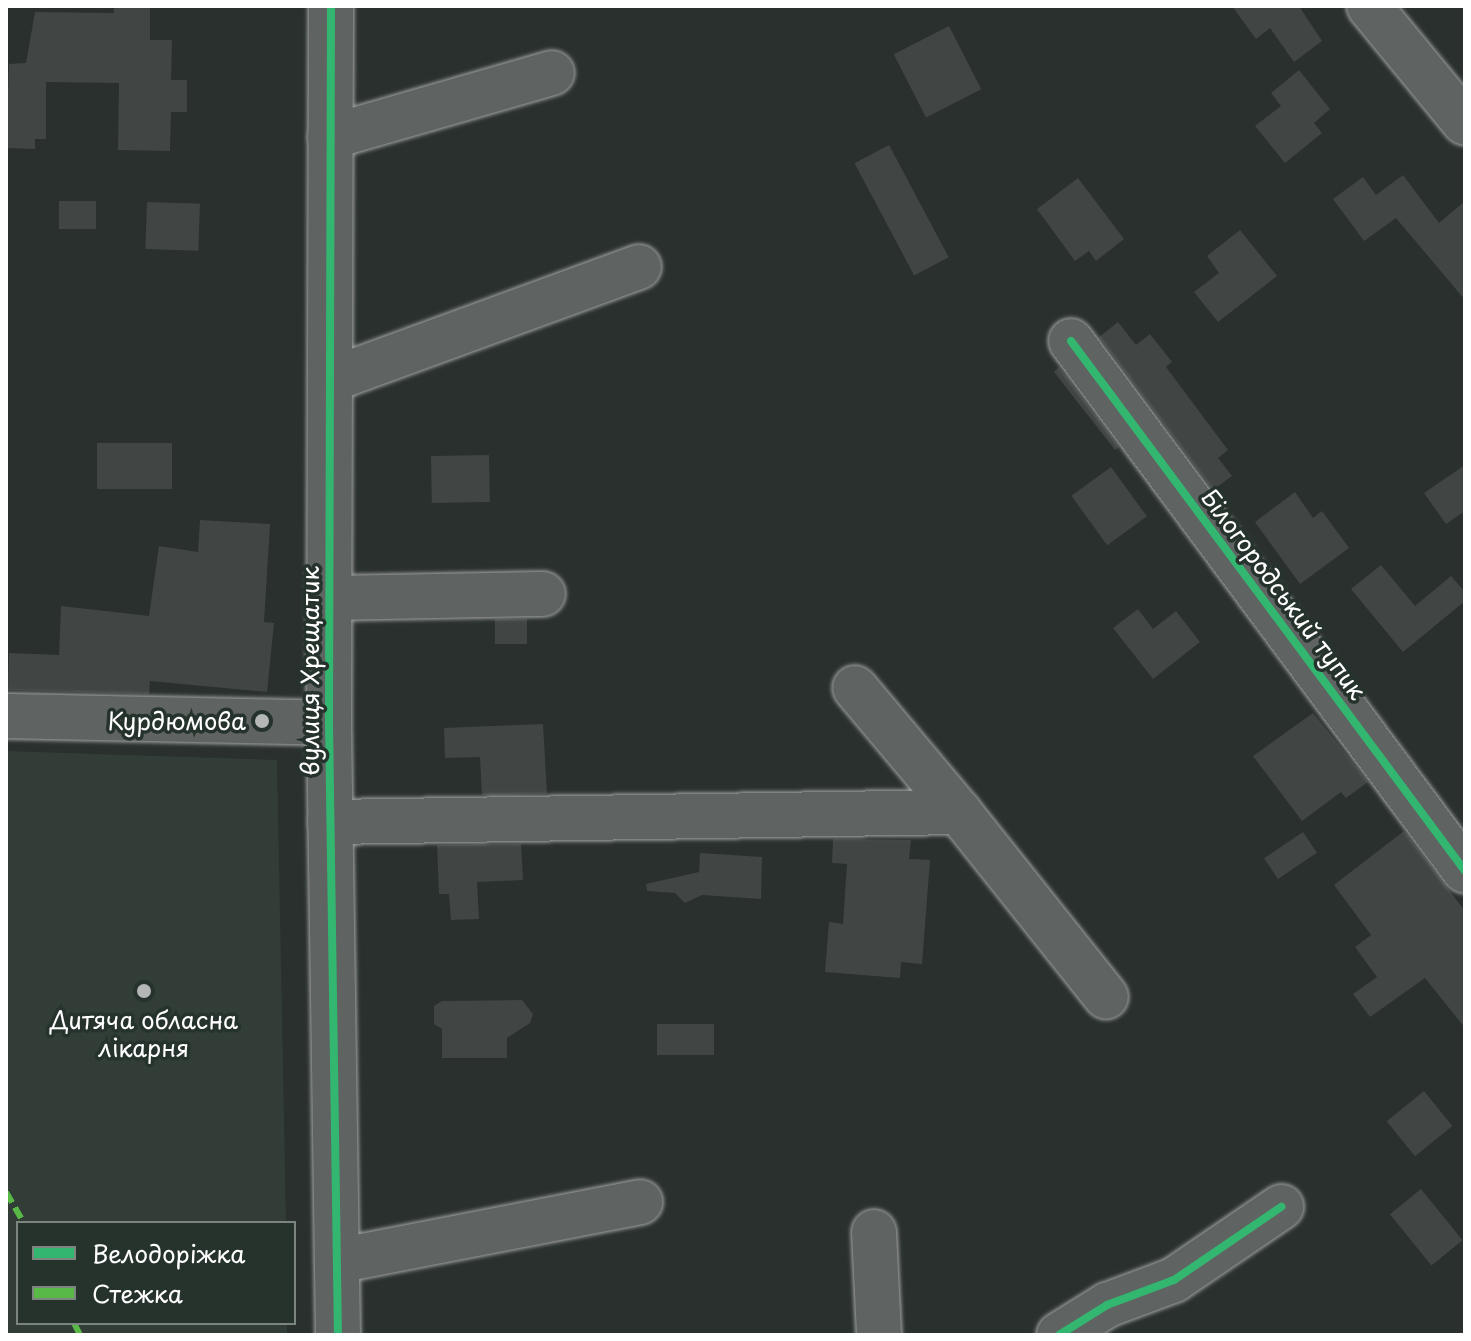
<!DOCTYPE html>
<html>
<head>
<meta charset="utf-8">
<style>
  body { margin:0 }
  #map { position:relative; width:1471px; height:1341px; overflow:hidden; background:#29302d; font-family:"Playpen Sans",sans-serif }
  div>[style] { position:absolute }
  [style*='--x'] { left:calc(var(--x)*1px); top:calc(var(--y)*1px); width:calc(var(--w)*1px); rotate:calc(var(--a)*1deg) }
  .built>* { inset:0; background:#323d38 }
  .building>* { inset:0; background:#414644; transform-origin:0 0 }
  .roads { filter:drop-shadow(0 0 2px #9fa2a0) drop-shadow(0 0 2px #9fa2a0) }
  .minor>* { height:44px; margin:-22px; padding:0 22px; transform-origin:22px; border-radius:22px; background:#5f6362 }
  .quiet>* { height:6px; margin-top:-3px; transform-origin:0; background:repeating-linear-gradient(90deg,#58b947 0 12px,transparent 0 18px) }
  .cycleway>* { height:8px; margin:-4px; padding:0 4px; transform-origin:4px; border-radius:4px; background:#33b770 }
  .dots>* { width:22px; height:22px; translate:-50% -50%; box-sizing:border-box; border:4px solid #26332d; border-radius:50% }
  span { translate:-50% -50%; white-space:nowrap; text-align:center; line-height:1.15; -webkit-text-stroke:7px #26332d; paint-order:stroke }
  .street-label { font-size:24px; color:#fff }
  .poi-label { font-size:24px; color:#fff }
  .right { translate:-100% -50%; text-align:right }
  .frame { position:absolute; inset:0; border:8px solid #fff; pointer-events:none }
  .legend { position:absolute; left:16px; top:1221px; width:280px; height:104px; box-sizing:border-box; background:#26332d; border:2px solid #7d8581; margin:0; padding:10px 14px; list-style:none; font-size:24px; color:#fff }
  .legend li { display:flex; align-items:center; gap:16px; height:40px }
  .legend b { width:40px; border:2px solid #7d8581 }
</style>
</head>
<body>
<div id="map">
  <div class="built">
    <i style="clip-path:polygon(6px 751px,277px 760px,286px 1223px,18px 1223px,18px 1323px,287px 1323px,287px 1335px,6px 1335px)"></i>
  </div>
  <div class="building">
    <i style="clip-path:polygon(114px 6px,150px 6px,150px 40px,172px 40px,171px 80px,187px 80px,187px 112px,171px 112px,170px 151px,118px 150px,119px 83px,46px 82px,46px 139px,35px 139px,35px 149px,6px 148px,9px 64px,26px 63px,35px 12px,114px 13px)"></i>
    <i style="clip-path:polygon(1232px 6px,1299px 6px,1322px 41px,1294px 62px,1270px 28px,1256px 39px)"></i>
    <i style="left:949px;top:26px;width:71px;height:62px;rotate:63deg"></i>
    <i style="clip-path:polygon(1299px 70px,1330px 109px,1314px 123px,1322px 133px,1285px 163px,1255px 126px,1281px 106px,1271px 93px)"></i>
    <i style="left:889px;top:145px;width:127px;height:39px;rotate:62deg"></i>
    <i style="clip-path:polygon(1403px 175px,1439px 223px,1465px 201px,1465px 300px,1396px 218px,1364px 241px,1333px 199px,1363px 177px,1376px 195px)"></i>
    <i style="clip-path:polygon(1078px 178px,1124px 239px,1096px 261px,1089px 251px,1075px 261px,1037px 209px)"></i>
    <i style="left:59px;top:201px;width:37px;height:28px"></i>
    <i style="left:147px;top:202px;width:53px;height:47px;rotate:2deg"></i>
    <i style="clip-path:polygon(1240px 230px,1277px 276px,1218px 322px,1194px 292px,1219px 273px,1207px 256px)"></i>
    <i style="clip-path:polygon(1118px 322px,1136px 345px,1150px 334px,1172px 362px,1166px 367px,1228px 450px,1218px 458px,1232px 476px,1213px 490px,1099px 337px)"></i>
    <i style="clip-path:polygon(1059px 367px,1119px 447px,1115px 450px,1054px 372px)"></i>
    <i style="left:97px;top:443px;width:75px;height:46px"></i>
    <i style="left:489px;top:455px;width:47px;height:58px;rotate:89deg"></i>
    <i style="clip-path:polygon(1465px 465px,1465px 511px,1446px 524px,1424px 493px)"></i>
    <i style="left:1111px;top:467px;width:61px;height:49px;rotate:54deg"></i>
    <i style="clip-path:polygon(1295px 492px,1313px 518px,1322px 511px,1349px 548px,1300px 584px,1255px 522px)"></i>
    <i style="clip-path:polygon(200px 520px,270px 524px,264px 622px,274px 623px,267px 692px,150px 681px,149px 694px,8px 690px,9px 653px,59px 655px,61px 606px,149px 616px,159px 546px,198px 552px)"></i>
    <i style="clip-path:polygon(1381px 565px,1415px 606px,1451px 576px,1465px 592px,1465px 601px,1403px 652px,1351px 589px)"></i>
    <i style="clip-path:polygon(1138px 609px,1153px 629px,1176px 611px,1200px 642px,1153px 679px,1113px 628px)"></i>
    <i style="left:527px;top:619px;width:25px;height:32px;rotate:90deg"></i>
    <i style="clip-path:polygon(1313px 713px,1368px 782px,1346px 798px,1341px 792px,1302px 821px,1253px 756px)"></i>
    <i style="clip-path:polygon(543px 724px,547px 794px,482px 795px,480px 757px,445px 758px,444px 728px)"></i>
    <i style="clip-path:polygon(1404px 831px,1465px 911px,1465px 1028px,1425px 978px,1370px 1017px,1353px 994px,1377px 977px,1355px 947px,1371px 935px,1334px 885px)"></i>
    <i style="left:1303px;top:832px;width:25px;height:47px;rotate:56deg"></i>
    <i style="clip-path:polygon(833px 839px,911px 840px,909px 859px,930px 860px,922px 964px,901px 962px,900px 978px,825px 972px,829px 922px,843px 924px,847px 864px,832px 863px)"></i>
    <i style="clip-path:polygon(521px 844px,523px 880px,477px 882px,479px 919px,451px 920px,449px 894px,439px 894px,437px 845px)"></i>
    <i style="clip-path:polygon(700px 853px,762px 857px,761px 899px,702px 895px,685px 903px,675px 893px,647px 891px,646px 884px,699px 872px)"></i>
    <i style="clip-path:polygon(522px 1000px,533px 1014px,530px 1023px,507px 1038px,507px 1058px,442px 1058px,442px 1029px,434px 1024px,434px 1006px,442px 1001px)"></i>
    <i style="left:657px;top:1024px;width:57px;height:31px"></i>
    <i style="left:1424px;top:1091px;width:45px;height:48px;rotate:51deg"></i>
    <i style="left:1421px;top:1189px;width:66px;height:40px;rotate:51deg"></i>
  </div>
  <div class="roads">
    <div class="minor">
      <i style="--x:331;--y:6;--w:717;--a:90.16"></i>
      <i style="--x:329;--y:723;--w:612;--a:89.16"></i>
      <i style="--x:1369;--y:6;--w:151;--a:50.6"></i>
      <i style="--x:330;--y:137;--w:231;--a:-16.1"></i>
      <i style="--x:1071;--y:341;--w:660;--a:53.37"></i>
      <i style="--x:330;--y:380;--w:329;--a:-20.1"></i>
      <i style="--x:329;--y:598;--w:214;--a:-1.1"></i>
      <i style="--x:855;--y:688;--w:162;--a:50"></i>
      <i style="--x:6;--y:716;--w:323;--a:1.2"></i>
      <i style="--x:330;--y:822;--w:629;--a:-0.91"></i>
      <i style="--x:959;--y:812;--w:236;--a:51.5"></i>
      <i style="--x:874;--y:1232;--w:103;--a:87.2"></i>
      <i style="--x:337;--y:1261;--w:309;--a:-11"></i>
      <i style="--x:1059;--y:1335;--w:57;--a:-32"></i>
      <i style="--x:1107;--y:1305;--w:72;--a:-20.5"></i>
      <i style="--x:1174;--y:1280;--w:130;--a:-34.3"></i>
    </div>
  </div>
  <div class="quiet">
    <i style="--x:6;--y:1192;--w:36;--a:60"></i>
    <i style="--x:74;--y:1323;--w:13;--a:63"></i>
  </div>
  <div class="cycleway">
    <i style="--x:331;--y:6;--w:717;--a:90.16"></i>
    <i style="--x:329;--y:723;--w:612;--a:89.16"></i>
    <i style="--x:1071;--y:341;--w:660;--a:53.37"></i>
    <i style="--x:1059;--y:1335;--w:57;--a:-32"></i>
    <i style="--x:1107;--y:1305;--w:72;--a:-20.5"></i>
    <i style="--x:1174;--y:1280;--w:130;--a:-34.3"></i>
  </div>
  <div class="dots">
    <i style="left:262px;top:721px;background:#b4b7b6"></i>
    <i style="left:144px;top:991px;background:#b4b7b6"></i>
  </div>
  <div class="street-label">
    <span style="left:1284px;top:594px;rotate:53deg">Білогородський тупик</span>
    <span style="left:310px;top:671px;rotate:-90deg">вулиця Хрещатик</span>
  </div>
  <div class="poi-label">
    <span class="right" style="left:246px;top:721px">Курдюмова</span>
    <span style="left:144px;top:1034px">Дитяча обласна<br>лікарня</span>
  </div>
  <div class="frame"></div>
  <ul class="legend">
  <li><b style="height:10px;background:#33b770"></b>Велодоріжка</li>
  <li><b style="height:10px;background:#58b947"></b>Стежка</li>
  </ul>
</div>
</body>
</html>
